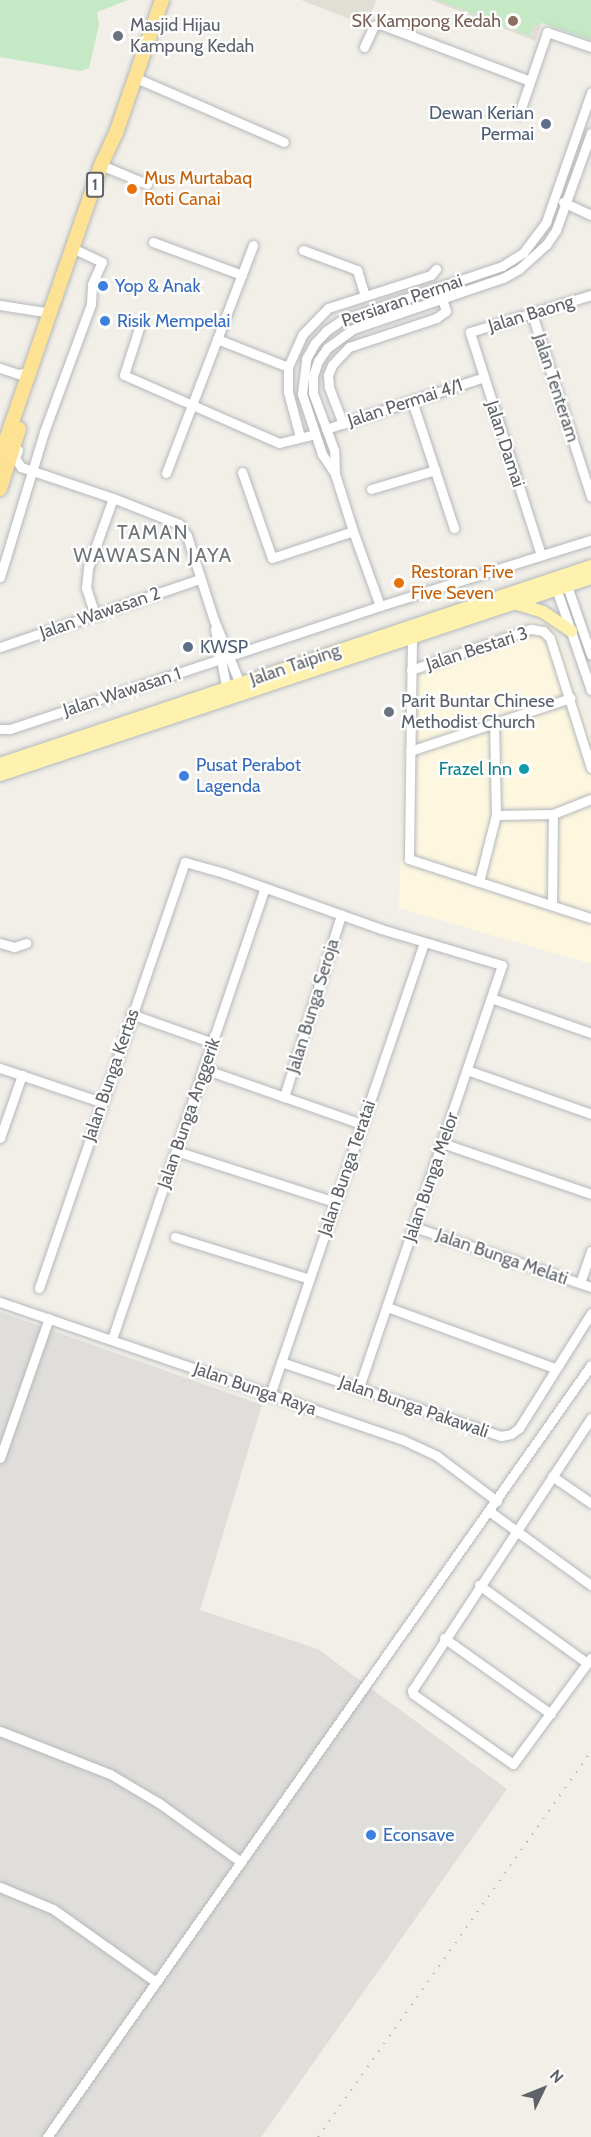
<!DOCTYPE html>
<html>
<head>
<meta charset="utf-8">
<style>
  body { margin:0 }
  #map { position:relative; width:591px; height:2137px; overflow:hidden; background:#f1efe8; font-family:Cabin,sans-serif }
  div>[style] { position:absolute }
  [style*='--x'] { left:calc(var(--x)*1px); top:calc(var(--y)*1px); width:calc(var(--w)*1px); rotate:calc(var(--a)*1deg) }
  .commercial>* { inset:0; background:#fef7e0 }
  .industrial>* { inset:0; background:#e0deda }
  .education>* { inset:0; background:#e1ded6 }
  .green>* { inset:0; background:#c5e8c5 }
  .roads { filter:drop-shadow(0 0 2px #b5b8bc) drop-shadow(0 0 2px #b5b8bc) }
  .minor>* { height:9px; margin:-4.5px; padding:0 4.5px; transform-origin:4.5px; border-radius:4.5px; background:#fff }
  .major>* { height:12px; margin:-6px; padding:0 6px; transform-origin:6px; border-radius:6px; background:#fff2af }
  .highway>* { height:14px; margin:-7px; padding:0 7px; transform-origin:7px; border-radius:7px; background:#fde293 }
  .rail>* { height:2px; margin-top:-1px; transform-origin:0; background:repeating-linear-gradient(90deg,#b6b7b8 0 1.5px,transparent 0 9.5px) }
  .dots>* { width:16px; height:16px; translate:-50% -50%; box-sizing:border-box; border:3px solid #fff; border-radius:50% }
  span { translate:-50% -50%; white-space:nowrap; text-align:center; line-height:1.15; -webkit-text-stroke:4.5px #fff; paint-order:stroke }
  .shield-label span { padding:2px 4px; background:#fff; border:2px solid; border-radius:4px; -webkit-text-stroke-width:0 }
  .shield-label { font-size:16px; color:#5f6368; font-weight:700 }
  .education-label { font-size:18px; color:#785e54 }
  .right { translate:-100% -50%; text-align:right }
  .worship-label { font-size:18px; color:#5b616d }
  .left { translate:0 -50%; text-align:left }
  .service-label { font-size:18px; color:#4e5e75 }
  .food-label { font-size:18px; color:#c56008 }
  .shop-label { font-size:18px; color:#366cbe }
  .street-label { font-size:18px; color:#5f6368 }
  .culture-label { font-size:18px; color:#0d838f }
  .neighbourhood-label { font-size:20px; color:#70757a; letter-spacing:1.5px }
  .north { position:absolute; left:513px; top:2059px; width:60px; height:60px; -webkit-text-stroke:4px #fff; paint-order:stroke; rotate:47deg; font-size:16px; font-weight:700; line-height:24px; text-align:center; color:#5f6368 }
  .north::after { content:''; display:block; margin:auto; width:21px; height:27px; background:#5f6368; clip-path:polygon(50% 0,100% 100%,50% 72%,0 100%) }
</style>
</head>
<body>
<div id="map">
  <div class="commercial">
    <i style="clip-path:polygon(542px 618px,556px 628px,591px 737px,591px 964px,399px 908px,407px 665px)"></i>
  </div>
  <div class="industrial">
    <i style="clip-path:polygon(0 1312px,262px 1405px,200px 1610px,318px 1649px,507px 1789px,261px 2137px,0 2137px)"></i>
  </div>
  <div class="education">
    <i style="clip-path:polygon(301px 0,376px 0,367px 26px)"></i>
    <i style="clip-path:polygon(431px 0,492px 0,543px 19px,535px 41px)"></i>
  </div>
  <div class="green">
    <i style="clip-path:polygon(0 0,128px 0,97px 12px,99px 25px,89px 68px,81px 71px,0 57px)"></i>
    <i style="clip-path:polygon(437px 0,591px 0,591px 40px,542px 23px,533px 26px,530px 36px)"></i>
  </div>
  <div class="roads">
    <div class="minor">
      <i style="--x:364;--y:47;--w:23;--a:-65"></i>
      <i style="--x:374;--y:26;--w:6;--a:-18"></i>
      <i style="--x:380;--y:24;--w:160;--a:20.8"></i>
      <i style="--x:136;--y:78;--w:161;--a:23.4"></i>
      <i style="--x:519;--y:114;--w:87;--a:-71.1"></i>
      <i style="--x:547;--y:32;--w:46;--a:18.8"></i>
      <i style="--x:101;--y:165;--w:50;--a:22.4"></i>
      <i style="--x:563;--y:202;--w:31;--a:25"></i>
      <i style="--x:153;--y:242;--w:95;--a:20.3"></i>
      <i style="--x:303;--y:250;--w:58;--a:20.3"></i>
      <i style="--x:357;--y:270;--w:27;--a:73"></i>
      <i style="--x:0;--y:305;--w:52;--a:8.9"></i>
      <i style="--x:532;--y:314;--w:192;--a:72.1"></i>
      <i style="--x:139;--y:328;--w:49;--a:107.7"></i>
      <i style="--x:124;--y:375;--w:169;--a:23.7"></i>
      <i style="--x:279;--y:443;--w:37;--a:-14"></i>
      <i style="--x:217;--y:339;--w:76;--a:21.5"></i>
      <i style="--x:0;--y:368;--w:20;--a:18"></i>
      <i style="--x:19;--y:374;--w:12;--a:-14"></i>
      <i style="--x:412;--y:401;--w:134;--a:71.7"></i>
      <i style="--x:343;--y:424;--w:40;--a:-111"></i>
      <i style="--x:329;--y:387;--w:12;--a:-95"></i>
      <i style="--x:328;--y:375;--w:11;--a:-68"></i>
      <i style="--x:332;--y:365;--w:25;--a:-47"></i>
      <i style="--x:349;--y:347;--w:92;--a:-18.4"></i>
      <i style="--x:436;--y:318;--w:12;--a:-35"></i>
      <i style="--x:446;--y:311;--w:19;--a:-108"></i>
      <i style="--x:326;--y:429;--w:166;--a:-18.2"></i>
      <i style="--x:300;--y:437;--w:47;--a:-104.9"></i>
      <i style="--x:288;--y:392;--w:25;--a:-90"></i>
      <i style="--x:288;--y:367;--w:35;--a:-66"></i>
      <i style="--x:302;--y:335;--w:37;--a:-46"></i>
      <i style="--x:328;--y:308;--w:108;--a:-17.8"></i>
      <i style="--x:431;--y:275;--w:8;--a:-50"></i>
      <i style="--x:18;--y:450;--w:9;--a:111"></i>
      <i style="--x:15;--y:458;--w:11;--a:56"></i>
      <i style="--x:21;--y:467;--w:97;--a:18.6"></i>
      <i style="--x:113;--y:498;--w:71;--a:21.5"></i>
      <i style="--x:179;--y:524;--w:14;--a:56"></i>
      <i style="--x:187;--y:536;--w:88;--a:72.2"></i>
      <i style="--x:214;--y:620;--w:74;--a:67.9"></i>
      <i style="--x:242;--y:472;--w:91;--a:70.8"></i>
      <i style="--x:272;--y:558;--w:85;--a:-18.4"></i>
      <i style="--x:334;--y:472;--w:22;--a:-124"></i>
      <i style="--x:322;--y:454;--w:63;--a:-108.4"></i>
      <i style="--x:302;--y:394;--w:35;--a:-83"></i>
      <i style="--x:306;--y:359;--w:18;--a:-61"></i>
      <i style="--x:315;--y:343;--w:16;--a:-47"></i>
      <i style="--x:326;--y:331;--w:19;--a:-35"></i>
      <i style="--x:342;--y:320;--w:169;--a:-18.6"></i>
      <i style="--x:502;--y:266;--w:25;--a:-32"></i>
      <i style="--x:523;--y:253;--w:39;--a:-53"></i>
      <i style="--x:546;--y:222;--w:137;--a:-70.8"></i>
      <i style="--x:166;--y:473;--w:244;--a:-69.1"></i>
      <i style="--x:371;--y:489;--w:67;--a:-16.5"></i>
      <i style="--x:541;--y:555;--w:234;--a:-107.7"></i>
      <i style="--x:470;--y:332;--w:127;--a:-17"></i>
      <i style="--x:0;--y:577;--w:152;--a:-73.1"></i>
      <i style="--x:44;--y:432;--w:136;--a:-69.8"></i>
      <i style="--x:91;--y:304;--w:20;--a:-87"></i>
      <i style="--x:92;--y:284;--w:24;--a:-66"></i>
      <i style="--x:102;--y:262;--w:31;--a:-155"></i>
      <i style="--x:565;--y:580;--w:79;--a:70.9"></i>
      <i style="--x:555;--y:585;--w:111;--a:71.1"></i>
      <i style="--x:380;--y:606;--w:80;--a:-109.8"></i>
      <i style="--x:353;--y:531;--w:60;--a:-107.5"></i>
      <i style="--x:335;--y:474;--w:24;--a:-92"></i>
      <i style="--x:334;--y:450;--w:61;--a:-110.2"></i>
      <i style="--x:313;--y:393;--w:17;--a:-90"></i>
      <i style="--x:313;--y:376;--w:16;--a:-72"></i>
      <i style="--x:318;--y:361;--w:16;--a:-55"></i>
      <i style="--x:327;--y:348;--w:32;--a:-36"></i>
      <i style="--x:353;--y:329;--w:158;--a:-18.8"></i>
      <i style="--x:503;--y:278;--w:18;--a:-29"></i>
      <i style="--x:519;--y:269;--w:36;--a:-42"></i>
      <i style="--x:546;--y:245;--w:18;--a:-56"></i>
      <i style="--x:556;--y:230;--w:103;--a:-70.2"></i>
      <i style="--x:95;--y:615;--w:28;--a:-108"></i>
      <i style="--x:86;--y:588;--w:20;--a:-84"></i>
      <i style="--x:88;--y:568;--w:74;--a:-70.3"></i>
      <i style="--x:215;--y:629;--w:67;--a:78.9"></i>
      <i style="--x:412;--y:639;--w:220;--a:90.8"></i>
      <i style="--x:409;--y:859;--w:191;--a:18"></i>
      <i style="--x:0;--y:647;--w:211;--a:-18.8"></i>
      <i style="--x:411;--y:670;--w:127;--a:-18.9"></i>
      <i style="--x:531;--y:629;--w:12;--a:9"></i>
      <i style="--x:543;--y:631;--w:10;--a:45"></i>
      <i style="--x:550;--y:638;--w:136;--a:72.5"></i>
      <i style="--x:0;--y:729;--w:10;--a:0"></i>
      <i style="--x:10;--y:729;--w:390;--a:-18.4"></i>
      <i style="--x:380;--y:606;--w:221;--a:-17.4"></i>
      <i style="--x:410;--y:751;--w:169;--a:-18.3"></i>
      <i style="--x:496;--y:815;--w:57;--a:-1"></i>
      <i style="--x:553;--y:814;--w:41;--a:-21.5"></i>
      <i style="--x:479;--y:882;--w:69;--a:-75.8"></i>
      <i style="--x:496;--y:815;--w:93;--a:-91.2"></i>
      <i style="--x:552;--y:905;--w:91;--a:-89.4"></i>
      <i style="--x:0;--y:943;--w:15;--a:16"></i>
      <i style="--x:14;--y:947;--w:13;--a:-18"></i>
      <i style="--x:491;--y:998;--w:106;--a:19.3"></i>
      <i style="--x:131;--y:1014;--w:87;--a:19.5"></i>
      <i style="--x:0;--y:1068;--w:107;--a:18.6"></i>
      <i style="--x:204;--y:1069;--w:167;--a:19.2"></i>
      <i style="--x:467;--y:1070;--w:132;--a:19.5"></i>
      <i style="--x:284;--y:1097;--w:191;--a:-72.6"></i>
      <i style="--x:0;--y:1138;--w:67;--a:-70.8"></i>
      <i style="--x:442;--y:1143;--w:157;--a:18.9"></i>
      <i style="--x:176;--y:1151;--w:164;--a:17.8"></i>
      <i style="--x:414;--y:1227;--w:187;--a:18.7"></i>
      <i style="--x:175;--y:1237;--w:141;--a:17.3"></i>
      <i style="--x:580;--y:1283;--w:34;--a:-71"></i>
      <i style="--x:39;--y:1288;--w:450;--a:-71.1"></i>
      <i style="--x:185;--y:862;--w:41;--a:15.8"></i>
      <i style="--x:224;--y:873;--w:167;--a:19.6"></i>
      <i style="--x:381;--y:929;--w:126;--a:16.6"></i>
      <i style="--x:502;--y:965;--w:447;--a:108.7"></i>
      <i style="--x:0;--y:1302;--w:424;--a:18.9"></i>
      <i style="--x:401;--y:1439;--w:40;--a:25"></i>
      <i style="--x:437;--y:1456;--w:75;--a:36.9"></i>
      <i style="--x:387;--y:1307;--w:179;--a:20"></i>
      <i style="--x:112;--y:1339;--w:476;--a:-71.3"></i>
      <i style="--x:281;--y:1362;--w:232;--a:18.6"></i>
      <i style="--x:501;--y:1436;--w:10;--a:-11"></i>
      <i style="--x:511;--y:1434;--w:10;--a:-37"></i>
      <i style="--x:519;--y:1428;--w:136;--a:-57.9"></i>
      <i style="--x:270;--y:1395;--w:478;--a:-71.2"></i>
      <i style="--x:591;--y:1418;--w:326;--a:123.3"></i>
      <i style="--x:412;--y:1690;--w:4;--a:76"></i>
      <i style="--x:413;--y:1694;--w:122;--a:35"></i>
      <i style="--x:513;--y:1764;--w:132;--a:-53.7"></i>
      <i style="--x:0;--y:1458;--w:148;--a:-70.7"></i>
      <i style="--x:552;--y:1476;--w:47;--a:34.7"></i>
      <i style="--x:489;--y:1511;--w:126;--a:36"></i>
      <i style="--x:479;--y:1585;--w:133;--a:35.8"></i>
      <i style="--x:444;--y:1638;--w:131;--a:35.4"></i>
      <i style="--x:0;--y:1731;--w:118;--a:21.4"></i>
      <i style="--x:110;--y:1774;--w:57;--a:30.6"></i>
      <i style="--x:159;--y:1803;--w:101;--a:35.7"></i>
      <i style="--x:0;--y:1887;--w:57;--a:22.5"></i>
      <i style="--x:53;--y:1909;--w:126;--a:35.3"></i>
      <i style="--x:47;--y:2137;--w:944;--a:-54.83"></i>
    </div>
    <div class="major">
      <i style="--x:514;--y:603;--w:30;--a:17"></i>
      <i style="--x:543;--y:612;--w:34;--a:34"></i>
      <i style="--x:0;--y:764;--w:623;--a:-18.52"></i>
      <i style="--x:0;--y:775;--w:623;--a:-18.43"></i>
    </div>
    <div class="highway">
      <i style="--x:0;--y:457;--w:309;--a:-70.9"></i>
      <i style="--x:101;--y:165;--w:35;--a:-65"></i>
      <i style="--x:116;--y:133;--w:141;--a:-70.9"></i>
      <i style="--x:0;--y:489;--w:63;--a:-72.4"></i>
    </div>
  </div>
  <div class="rail">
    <i style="--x:318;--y:2137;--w:473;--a:-54.7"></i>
  </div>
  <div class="dots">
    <i style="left:513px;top:21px;background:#8d6e63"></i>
    <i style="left:118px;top:36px;background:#6b7280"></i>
    <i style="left:546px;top:124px;background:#5c6f8a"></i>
    <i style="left:132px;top:189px;background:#e8710a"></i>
    <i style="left:103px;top:286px;background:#3f7fe0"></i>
    <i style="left:105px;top:321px;background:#3f7fe0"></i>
    <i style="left:399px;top:583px;background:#e8710a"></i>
    <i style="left:188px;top:647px;background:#5c6f8a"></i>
    <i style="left:389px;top:712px;background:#6b7280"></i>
    <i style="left:524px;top:769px;background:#0f9aa8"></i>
    <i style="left:184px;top:776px;background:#3f7fe0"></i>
    <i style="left:371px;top:1835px;background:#3f7fe0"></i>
  </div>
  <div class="shield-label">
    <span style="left:95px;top:185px">1</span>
  </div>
  <div class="education-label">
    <span class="right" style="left:501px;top:21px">SK Kampong Kedah</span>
  </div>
  <div class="worship-label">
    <span class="left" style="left:130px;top:36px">Masjid Hijau<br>Kampung Kedah</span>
    <span class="left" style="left:401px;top:712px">Parit Buntar Chinese<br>Methodist Church</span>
  </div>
  <div class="service-label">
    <span class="right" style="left:534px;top:124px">Dewan Kerian<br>Permai</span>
    <span class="left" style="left:200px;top:647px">KWSP</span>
  </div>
  <div class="food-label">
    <span class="left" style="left:144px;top:189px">Mus Murtabaq<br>Roti Canai</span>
    <span class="left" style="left:411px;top:583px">Restoran Five<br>Five Seven</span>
  </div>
  <div class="shop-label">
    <span class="left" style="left:115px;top:286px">Yop &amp; Anak</span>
    <span class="left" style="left:117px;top:321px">Risik Mempelai</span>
    <span class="left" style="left:196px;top:776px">Pusat Perabot<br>Lagenda</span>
    <span class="left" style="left:383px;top:1835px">Econsave</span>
  </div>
  <div class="street-label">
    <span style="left:402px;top:301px;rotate:-19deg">Persiaran Permai</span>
    <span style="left:531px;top:314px;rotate:-17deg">Jalan Baong</span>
    <span style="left:556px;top:388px;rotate:72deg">Jalan Tenteram</span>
    <span style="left:405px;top:403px;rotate:-18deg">Jalan Permai 4/1</span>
    <span style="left:505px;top:444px;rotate:72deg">Jalan Damai</span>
    <span style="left:100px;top:613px;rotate:-19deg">Jalan Wawasan 2</span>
    <span style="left:477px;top:649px;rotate:-18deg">Jalan Bestari 3</span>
    <span style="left:295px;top:665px;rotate:-19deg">Jalan Taiping</span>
    <span style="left:122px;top:692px;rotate:-18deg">Jalan Wawasan 1</span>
    <span style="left:313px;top:1006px;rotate:-73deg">Jalan Bunga Seroja</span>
    <span style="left:111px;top:1075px;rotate:-71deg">Jalan Bunga Kertas</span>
    <span style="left:189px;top:1113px;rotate:-71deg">Jalan Bunga Anggerik</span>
    <span style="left:347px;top:1168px;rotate:-71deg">Jalan Bunga Teratai</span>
    <span style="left:431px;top:1177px;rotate:-71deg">Jalan Bunga Melor</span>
    <span style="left:502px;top:1257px;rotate:19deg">Jalan Bunga Melati</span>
    <span style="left:255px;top:1389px;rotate:19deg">Jalan Bunga Raya</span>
    <span style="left:414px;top:1407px;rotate:19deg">Jalan Bunga Pakawali</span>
  </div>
  <div class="culture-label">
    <span class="right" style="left:512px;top:769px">Frazel Inn</span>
  </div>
  <div class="neighbourhood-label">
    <span style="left:153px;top:544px">TAMAN<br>WAWASAN JAYA</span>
  </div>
  <div class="north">N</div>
</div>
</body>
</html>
